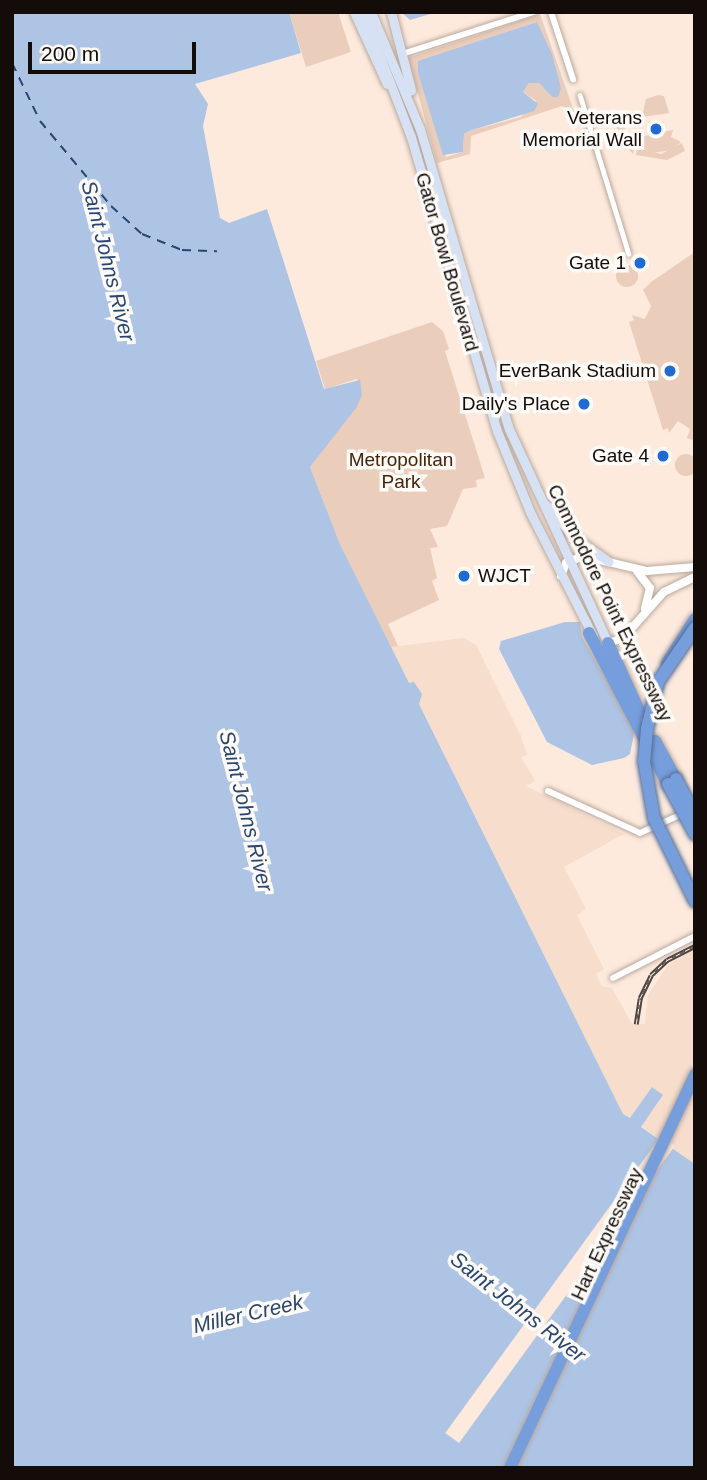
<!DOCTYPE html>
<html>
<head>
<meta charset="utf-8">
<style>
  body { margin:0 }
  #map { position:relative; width:707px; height:1480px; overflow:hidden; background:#fdeadd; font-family:Arial,sans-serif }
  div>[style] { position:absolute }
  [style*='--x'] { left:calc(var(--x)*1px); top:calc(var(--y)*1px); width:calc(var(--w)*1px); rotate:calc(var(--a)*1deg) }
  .built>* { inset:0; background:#f6ddcc }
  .green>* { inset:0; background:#eacdba }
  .round { border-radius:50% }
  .water>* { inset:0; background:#adc4e5 }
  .pier>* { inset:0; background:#fdeadd; transform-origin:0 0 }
  .ferry>* { height:2px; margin-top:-1px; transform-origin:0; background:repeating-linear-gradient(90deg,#284672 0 9px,transparent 0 16px) }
  .roads { filter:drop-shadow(0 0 2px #baa89c) drop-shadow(0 0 2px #baa89c) }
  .pedestrian>* { height:4.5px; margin:-2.25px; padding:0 2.25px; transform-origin:2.25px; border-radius:2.25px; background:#fff }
  .minor>* { height:6px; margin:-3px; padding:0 3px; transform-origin:3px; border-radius:3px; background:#fff }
  .tertiary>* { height:8px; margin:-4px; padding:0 4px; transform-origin:4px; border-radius:4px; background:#fff }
  .secondary>* { height:9px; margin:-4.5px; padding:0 4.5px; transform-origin:4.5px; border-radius:4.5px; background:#d6e2f4 }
  .motorway>* { height:12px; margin:-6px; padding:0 6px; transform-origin:6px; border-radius:6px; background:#769edc }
  .rail>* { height:4.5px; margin-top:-2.25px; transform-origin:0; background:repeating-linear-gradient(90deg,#fefbf8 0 5px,#504640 0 10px); box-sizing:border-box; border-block:2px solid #504640 }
  .bridges { filter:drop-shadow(0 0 2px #536b92) drop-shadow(0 0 2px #536b92) }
  .motorway-bridge>* { height:12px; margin:-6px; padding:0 6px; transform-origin:6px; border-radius:6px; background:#769edc }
  .dots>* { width:19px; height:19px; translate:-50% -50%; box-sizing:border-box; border:4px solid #fefbf8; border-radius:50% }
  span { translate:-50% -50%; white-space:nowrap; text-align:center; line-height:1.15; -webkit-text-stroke:7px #fefbf8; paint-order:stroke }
  .poi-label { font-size:19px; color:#130c08 }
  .right { translate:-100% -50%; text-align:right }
  .left { translate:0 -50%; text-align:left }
  .street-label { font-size:19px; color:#130c08 }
  .park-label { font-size:19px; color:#472407 }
  .water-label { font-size:21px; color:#284672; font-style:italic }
  .frame { position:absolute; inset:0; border:14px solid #130c08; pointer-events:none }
  .scale { position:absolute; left:28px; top:42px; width:168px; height:32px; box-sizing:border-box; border:4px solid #130c08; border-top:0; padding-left:9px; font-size:21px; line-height:24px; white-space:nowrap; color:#130c08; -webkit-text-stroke:5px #fefbf8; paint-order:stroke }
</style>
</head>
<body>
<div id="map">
  <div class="built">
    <i style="clip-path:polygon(463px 638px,476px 645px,521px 736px,527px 755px,521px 757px,535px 781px,526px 786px,624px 834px,564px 867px,586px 909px,577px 915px,604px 969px,596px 974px,602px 986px,612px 988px,632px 1024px,645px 1024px,648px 995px,668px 965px,695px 949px,695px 1164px,641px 1126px,663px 1096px,630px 1118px,623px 1114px,391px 647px)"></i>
  </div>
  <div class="green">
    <i style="clip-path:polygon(289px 12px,338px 12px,351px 52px,306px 67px)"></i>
    <i style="clip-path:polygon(evenodd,540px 14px,575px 114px,562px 106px,471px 136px,470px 154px,437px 163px,408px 58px,540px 14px,537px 22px,561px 88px,552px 97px,539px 83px,529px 83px,523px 92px,536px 101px,521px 117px,469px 131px,464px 134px,463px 152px,446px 157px,418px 62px,537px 22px)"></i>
    <i style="clip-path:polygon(658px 95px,664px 96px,669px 113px,642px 117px,646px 99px)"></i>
    <i style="clip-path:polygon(615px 119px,622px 123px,635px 146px,633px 154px,619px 138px)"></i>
    <i style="clip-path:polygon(673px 130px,671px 137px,681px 142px,671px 150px,652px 153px,637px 146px,639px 137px)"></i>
    <i style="clip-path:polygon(682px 143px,685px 151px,667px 160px,636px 155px,637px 148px,661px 154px)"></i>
    <i style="clip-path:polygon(695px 252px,695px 441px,687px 438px,690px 429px,678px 421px,669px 433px,668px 428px,663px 430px,629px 322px,634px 320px,632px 315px,645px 319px,651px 306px,643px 290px,651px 282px)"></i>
    <i class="round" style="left:616px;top:265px;width:22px;height:22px"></i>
    <i style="clip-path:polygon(432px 322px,443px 331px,449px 349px,445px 351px,485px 478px,476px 480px,477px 487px,463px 489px,447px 526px,430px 529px,438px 547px,430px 548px,437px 578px,432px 581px,439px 600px,388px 624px,398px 646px,391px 647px,340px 544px,310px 467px,362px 395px,357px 379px,325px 389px,316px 361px)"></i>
    <i class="round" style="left:675px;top:454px;width:22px;height:22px"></i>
  </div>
  <div class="water">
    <i style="clip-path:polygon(12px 12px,289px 12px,301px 53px,195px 84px,208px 104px,203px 126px,220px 218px,229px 223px,267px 209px,324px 389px,360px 380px,362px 395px,356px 408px,310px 467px,340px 544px,409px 683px,414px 682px,422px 694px,419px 704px,623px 1114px,630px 1118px,652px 1087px,663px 1095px,641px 1127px,695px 1164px,695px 1468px,12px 1468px)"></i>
    <i style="clip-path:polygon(401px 12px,437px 12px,410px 20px)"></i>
    <i style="clip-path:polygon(537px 22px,552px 54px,561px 88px,558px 97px,552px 97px,539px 83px,529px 83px,523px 92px,538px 104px,534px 111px,469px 131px,464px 134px,463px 152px,443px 155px,418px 73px,418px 61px)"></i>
    <i style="clip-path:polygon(565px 622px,580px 622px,582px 637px,635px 729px,630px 754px,624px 758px,592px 765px,547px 742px,499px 649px,501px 641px)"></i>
  </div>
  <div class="pier">
    <i style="left:661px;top:1136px;width:17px;height:367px;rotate:36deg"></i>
  </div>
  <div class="ferry">
    <i style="--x:12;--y:63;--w:64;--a:64.2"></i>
    <i style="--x:40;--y:121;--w:111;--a:50.1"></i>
    <i style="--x:111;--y:206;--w:42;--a:42.1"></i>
    <i style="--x:142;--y:234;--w:43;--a:21.8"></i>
    <i style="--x:182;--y:250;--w:35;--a:2"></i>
  </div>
  <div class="roads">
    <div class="pedestrian">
      <i style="--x:580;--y:95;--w:166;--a:72.9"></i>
    </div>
    <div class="minor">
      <i style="--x:551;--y:12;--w:71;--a:71.8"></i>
      <i style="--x:402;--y:54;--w:139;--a:-17.7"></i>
      <i style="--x:548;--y:791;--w:101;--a:24.5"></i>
      <i style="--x:640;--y:833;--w:48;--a:-24.4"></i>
      <i style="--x:613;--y:978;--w:92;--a:-27.1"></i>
    </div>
    <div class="tertiary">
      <i style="--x:637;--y:571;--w:21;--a:53"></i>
      <i style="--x:650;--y:588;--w:21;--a:104"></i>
      <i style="--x:561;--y:576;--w:14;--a:-69"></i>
      <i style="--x:566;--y:563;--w:18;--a:-22"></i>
      <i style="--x:583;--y:556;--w:66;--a:13.2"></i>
      <i style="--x:647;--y:571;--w:48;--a:-4.8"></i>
      <i style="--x:608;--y:643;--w:16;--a:-18"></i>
      <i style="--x:623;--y:638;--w:62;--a:-48.3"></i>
      <i style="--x:664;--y:592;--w:34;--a:-26"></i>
    </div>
    <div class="secondary">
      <i style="--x:354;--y:12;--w:79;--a:65.4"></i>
      <i style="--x:363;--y:12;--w:134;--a:69"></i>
      <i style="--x:411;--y:137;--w:306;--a:73.7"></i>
      <i style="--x:497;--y:431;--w:87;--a:67.8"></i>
      <i style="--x:530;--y:512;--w:139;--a:63.1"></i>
      <i style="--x:371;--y:12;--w:127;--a:67.3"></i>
      <i style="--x:420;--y:129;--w:313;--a:73.5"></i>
      <i style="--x:509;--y:429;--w:236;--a:65.2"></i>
      <i style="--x:391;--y:12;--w:81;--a:75.6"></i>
      <i style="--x:546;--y:505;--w:41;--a:48.9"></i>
      <i style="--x:573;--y:536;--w:44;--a:35.8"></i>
    </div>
    <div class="motorway">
      <i style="--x:589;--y:633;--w:170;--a:62.4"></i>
      <i style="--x:608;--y:643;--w:77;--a:65.4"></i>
      <i style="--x:667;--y:663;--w:52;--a:-57.5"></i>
      <i style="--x:655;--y:741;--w:43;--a:61.1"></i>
      <i style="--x:510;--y:1468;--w:435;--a:-64.8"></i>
    </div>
  </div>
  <div class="rail">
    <i style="--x:636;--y:1024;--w:26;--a:-81"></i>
    <i style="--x:640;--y:998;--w:25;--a:-64"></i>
    <i style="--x:651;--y:975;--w:22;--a:-43"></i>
    <i style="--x:667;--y:960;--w:31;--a:-27"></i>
  </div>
  <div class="bridges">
    <div class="motorway-bridge">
      <i style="--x:695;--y:628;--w:65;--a:124.4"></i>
      <i style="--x:658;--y:682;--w:48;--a:103.2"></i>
      <i style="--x:647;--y:729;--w:32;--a:95"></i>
      <i style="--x:644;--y:761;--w:58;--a:80"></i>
      <i style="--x:654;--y:818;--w:93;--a:63.7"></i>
      <i style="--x:676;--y:779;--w:41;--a:62.2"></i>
      <i style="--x:668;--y:784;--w:57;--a:61.6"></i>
    </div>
  </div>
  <div class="dots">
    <i style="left:656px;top:129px;background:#1e6bd5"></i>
    <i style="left:640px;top:263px;background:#1e6bd5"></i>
    <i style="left:670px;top:371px;background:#1e6bd5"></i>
    <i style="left:584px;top:404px;background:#1e6bd5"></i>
    <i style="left:663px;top:456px;background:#1e6bd5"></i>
    <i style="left:464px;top:576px;background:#1e6bd5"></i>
  </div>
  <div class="poi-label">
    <span class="right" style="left:642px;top:129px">Veterans<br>Memorial Wall</span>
    <span class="right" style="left:626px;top:263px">Gate 1</span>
    <span class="right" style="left:656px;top:371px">EverBank Stadium</span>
    <span class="right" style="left:570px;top:404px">Daily's Place</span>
    <span class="right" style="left:649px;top:456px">Gate 4</span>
    <span class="left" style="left:478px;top:576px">WJCT</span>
  </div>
  <div class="street-label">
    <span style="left:447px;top:262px;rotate:74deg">Gator Bowl Boulevard</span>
    <span style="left:610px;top:603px;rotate:64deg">Commodore Point Expressway</span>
    <span style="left:607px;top:1234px;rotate:-65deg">Hart Expressway</span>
  </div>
  <div class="park-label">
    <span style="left:401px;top:471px">Metropolitan<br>Park</span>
  </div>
  <div class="water-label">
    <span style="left:108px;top:261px;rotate:76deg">Saint Johns River</span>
    <span style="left:246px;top:811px;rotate:76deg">Saint Johns River</span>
    <span style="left:518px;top:1307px;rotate:38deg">Saint Johns River</span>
    <span style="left:248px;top:1314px;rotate:-13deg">Miller Creek</span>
  </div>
  <div class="frame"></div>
  <div class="scale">200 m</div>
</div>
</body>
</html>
